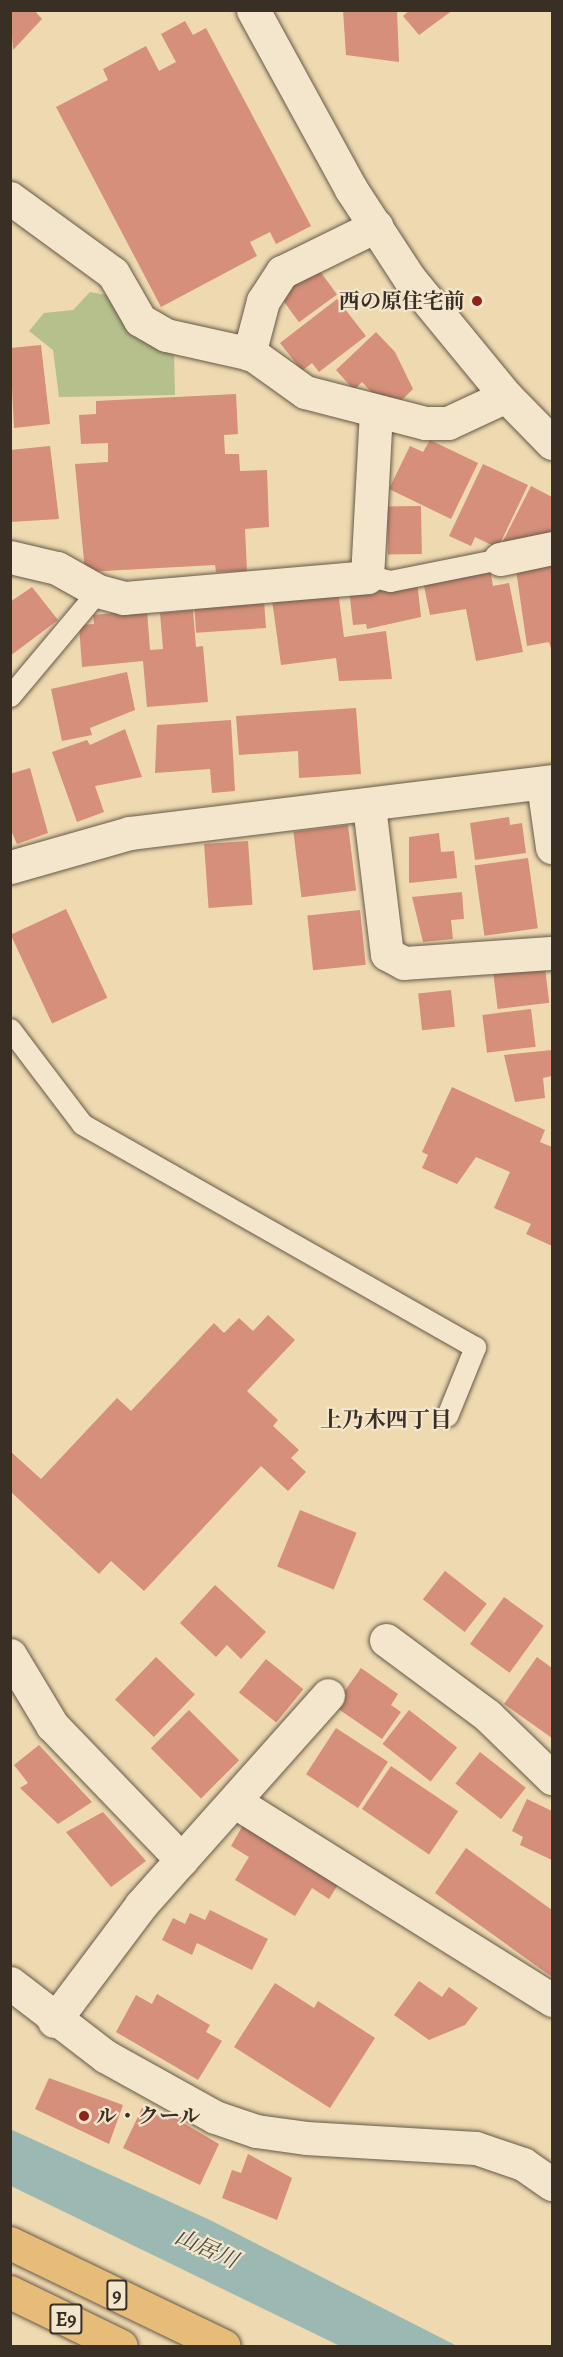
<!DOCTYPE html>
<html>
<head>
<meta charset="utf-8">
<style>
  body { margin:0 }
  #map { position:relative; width:563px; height:2357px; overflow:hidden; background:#eed9b0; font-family:Alegreya,"Noto Serif JP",serif }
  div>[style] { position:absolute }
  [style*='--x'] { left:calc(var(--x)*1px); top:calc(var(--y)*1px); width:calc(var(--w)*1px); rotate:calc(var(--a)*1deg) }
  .green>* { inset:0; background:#b6c08d }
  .water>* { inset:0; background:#9bb9b2 }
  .building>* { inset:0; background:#d58f7a; transform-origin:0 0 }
  .roads { filter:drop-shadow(0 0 2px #665a48) drop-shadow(0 0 2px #665a48) }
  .lane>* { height:21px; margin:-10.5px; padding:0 10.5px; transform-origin:10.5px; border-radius:10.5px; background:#f4e6cc }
  .street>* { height:33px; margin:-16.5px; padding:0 16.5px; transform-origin:16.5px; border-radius:16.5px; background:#f4e6cc }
  .secondary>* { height:33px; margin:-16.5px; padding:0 16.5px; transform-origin:16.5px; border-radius:16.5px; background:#f4e6cc }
  .highway>* { height:33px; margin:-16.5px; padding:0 16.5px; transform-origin:16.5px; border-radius:16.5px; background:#e7bc78 }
  .dots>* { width:16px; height:16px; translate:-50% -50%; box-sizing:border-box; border:3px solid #f4e6cc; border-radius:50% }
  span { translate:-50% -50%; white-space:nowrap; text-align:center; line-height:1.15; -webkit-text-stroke:4.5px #f4e6cc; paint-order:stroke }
  .shield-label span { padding:2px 4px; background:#f4e6cc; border:2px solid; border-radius:4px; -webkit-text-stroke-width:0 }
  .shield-label { font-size:20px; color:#392f25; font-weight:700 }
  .poi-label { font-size:21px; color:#392f25; font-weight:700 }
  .right { translate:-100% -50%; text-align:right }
  .left { translate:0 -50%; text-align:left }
  .neighbourhood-label { font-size:22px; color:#392f25; font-weight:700 }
  .water-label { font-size:22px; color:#4d4b41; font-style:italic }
  .frame { position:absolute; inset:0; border:12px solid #392f25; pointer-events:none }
</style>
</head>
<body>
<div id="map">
  <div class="green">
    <i style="clip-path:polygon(90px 292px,107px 295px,133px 334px,174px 352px,175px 395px,59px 397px,53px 350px,29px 331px,44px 313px,73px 310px)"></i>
  </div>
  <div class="water">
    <i style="clip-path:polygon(10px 2129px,210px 2220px,457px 2346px,340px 2346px,11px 2186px)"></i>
  </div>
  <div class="building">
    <i style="clip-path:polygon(10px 10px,34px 10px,42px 19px,13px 50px)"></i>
    <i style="clip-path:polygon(343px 10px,397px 10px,399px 62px,346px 55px)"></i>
    <i style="clip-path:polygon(410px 10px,453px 10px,419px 35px,403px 16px)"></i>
    <i style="clip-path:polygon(185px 21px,193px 35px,206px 28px,311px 226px,276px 244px,270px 232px,250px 242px,257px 256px,161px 307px,56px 107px,108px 80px,103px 69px,146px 46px,159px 71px,176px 62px,161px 34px)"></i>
    <i style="left:317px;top:267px;width:34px;height:47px;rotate:54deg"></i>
    <i style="clip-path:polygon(337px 299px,366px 336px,319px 372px,312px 363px,302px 371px,280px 343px)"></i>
    <i style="clip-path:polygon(376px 332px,395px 352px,413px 389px,398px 404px,377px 398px,362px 382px,354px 390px,336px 370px)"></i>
    <i style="clip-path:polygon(41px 345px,50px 424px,14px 428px,10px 348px)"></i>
    <i style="clip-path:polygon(236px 394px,238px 434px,224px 435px,225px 454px,239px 454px,240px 471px,267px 470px,269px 527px,245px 529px,247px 571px,216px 572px,215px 565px,85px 572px,75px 464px,108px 462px,108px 443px,81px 444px,79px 415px,96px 414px,96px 401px)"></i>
    <i style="clip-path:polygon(430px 440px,478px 463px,451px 519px,389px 489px,410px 446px,423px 452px)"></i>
    <i style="clip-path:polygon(50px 446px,59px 519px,10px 522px,10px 450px)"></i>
    <i style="clip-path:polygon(483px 464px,528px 485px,498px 548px,475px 537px,471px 546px,449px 536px)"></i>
    <i style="clip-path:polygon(531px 486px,552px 497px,552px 539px,498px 551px)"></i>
    <i style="left:421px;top:506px;width:48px;height:34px;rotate:89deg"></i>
    <i style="clip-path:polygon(552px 562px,552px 652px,549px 642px,527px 646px,516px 570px)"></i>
    <i style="clip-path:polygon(490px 569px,493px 586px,509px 583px,523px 652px,476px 661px,466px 609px,430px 615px,423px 581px)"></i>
    <i style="clip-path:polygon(417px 581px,421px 617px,367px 629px,366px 624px,353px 625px,349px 589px)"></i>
    <i style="clip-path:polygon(32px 587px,58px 620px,10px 656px,10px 602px)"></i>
    <i style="clip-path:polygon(338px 591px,344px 637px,386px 631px,392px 679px,339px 681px,336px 658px,281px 665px,272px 600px)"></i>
    <i style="left:264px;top:600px;width:28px;height:70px;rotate:86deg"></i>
    <i style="clip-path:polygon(147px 610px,150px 650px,163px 649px,160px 613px,193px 610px,196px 647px,203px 646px,208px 702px,147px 707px,143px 661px,82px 667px,79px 625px,94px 624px,93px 615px)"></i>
    <i style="clip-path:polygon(127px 672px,135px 710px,90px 728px,92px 735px,62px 741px,51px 689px)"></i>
    <i style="clip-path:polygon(356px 708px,361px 774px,299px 778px,298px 751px,239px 755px,236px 716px)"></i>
    <i style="clip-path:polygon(231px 720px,235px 791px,212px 793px,210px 769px,155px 773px,157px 725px)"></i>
    <i style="clip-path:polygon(125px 729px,142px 777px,95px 786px,104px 812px,77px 822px,52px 752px,87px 740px,90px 745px)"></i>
    <i style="clip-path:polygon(30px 768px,48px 833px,17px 844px,10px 828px,10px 774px)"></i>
    <i style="clip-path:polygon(509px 817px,510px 825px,522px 823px,526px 853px,475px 860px,470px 823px)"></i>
    <i style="left:348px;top:825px;width:66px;height:55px;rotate:83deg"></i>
    <i style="clip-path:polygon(439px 833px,441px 852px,454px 851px,457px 878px,409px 883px,409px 837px)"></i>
    <i style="left:248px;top:841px;width:64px;height:44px;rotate:86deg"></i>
    <i style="left:528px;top:858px;width:71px;height:54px;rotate:82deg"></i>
    <i style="clip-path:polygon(462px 892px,464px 919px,451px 920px,453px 939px,423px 942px,412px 897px)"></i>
    <i style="left:66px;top:909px;width:98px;height:61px;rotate:65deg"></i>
    <i style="left:360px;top:910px;width:55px;height:53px;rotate:84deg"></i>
    <i style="left:545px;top:968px;width:35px;height:52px;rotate:83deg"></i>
    <i style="left:451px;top:990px;width:37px;height:33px;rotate:84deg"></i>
    <i style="left:531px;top:1009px;width:38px;height:49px;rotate:83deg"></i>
    <i style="clip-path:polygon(552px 1050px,552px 1076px,543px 1078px,545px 1098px,515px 1102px,504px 1055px)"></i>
    <i style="clip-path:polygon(452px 1087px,545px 1130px,540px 1142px,552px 1147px,552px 1246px,526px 1234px,531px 1224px,494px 1208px,510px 1172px,476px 1157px,457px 1184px,422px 1168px,428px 1155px,422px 1152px)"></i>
    <i style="clip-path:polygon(268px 1315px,295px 1340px,247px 1391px,278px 1420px,273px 1426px,299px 1450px,291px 1458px,306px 1472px,288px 1491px,261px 1466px,144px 1591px,111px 1561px,99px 1574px,10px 1491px,10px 1451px,41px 1479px,117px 1398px,131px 1411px,214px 1323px,224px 1333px,239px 1318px,253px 1331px)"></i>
    <i style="left:300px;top:1510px;width:61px;height:61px;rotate:22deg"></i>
    <i style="left:445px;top:1571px;width:53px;height:36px;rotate:38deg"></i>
    <i style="clip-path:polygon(215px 1585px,266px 1632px,241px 1659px,227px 1645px,216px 1657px,180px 1623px)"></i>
    <i style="left:504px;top:1597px;width:49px;height:58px;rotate:36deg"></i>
    <i style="left:156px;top:1657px;width:54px;height:59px;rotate:44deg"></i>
    <i style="clip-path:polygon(537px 1657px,552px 1668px,552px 1738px,504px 1704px)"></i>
    <i style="left:266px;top:1659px;width:48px;height:43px;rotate:39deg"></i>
    <i style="clip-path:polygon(361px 1668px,398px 1694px,391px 1705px,401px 1712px,382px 1739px,334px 1706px)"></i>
    <i style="left:189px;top:1710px;width:71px;height:54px;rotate:45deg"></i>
    <i style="left:409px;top:1710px;width:61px;height:43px;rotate:38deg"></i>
    <i style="left:336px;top:1728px;width:62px;height:55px;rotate:33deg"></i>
    <i style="clip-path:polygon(39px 1745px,92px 1802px,58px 1824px,20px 1788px,28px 1783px,14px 1765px)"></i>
    <i style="left:480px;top:1752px;width:58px;height:40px;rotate:38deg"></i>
    <i style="left:391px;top:1766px;width:81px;height:52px;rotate:34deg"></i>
    <i style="clip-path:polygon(527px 1799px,552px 1811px,552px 1860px,520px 1845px,523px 1837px,512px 1831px)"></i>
    <i style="clip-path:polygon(103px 1812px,146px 1861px,111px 1887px,66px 1832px)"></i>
    <i style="clip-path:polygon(243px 1825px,339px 1883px,329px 1899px,312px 1888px,295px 1916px,235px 1880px,249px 1857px,231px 1846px)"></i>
    <i style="clip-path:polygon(466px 1848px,552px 1910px,552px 1977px,435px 1893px)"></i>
    <i style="clip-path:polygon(210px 1910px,268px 1939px,252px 1970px,197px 1943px,192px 1955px,162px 1940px,173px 1918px,185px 1924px,190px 1913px,205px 1920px)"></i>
    <i style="clip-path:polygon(419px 1981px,442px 1997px,449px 1987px,478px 2008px,465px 2025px,429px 2040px,394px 2015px)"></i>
    <i style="clip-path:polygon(275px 1983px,314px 2008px,318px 2001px,375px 2038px,330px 2108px,234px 2047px)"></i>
    <i style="clip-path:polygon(157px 1994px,210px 2025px,206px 2032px,222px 2041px,198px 2080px,116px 2032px,136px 1995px,152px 2004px)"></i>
    <i style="clip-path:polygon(49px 2078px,123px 2105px,109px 2144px,35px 2109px)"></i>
    <i style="clip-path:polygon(142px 2108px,168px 2120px,170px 2115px,219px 2144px,200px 2185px,123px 2148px)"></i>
    <i style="clip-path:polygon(248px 2154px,292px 2178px,277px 2220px,222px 2198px,232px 2170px,241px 2173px)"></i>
  </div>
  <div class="roads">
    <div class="lane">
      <i style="--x:369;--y:576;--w:22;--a:13"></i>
      <i style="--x:390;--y:581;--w:112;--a:-11.3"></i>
      <i style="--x:10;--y:696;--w:137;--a:-50"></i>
      <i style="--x:10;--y:1029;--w:119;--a:52.8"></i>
      <i style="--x:82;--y:1124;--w:452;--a:29.6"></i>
      <i style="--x:475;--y:1347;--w:74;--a:112.1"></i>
    </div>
    <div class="street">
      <i style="--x:10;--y:198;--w:127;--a:36.1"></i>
      <i style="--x:113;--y:273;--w:54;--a:60.1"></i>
      <i style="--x:140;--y:320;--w:30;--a:30"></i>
      <i style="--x:166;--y:335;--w:88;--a:12.5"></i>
      <i style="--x:252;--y:354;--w:65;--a:35.6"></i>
      <i style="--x:305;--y:392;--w:124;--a:14.5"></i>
      <i style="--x:425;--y:423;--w:23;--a:0"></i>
      <i style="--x:448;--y:423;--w:64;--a:-25"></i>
      <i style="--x:249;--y:354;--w:55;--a:-75.2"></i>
      <i style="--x:263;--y:301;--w:35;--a:-57"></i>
      <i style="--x:282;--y:272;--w:105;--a:-26.1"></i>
      <i style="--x:10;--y:557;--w:48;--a:13.2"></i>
      <i style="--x:57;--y:568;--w:47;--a:29.3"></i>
      <i style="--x:98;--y:591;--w:27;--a:15"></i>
      <i style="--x:124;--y:598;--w:244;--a:-4.9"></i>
      <i style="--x:367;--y:577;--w:164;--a:-86.9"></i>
      <i style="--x:500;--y:559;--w:53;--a:-11.9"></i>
      <i style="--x:543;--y:784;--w:64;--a:81.9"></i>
      <i style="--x:369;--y:806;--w:149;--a:83.1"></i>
      <i style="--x:387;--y:954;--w:19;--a:28"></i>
      <i style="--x:404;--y:963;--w:148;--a:-3.9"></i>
      <i style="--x:10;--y:867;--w:124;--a:-15.9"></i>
      <i style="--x:129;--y:833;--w:426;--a:-7"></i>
      <i style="--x:386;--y:1640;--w:126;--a:36.6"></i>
      <i style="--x:487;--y:1715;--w:91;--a:44.1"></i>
      <i style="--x:10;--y:1655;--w:82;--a:59"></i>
      <i style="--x:52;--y:1725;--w:187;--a:46.1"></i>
      <i style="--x:237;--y:1803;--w:372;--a:32"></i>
      <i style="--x:10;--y:1983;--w:120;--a:37.5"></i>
      <i style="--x:105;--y:2056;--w:126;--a:29"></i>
      <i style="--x:215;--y:2117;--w:43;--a:18.9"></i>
      <i style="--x:256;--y:2131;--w:50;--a:8"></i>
      <i style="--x:306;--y:2138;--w:170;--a:3.4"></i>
      <i style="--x:476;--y:2148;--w:50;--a:18.8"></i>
      <i style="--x:523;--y:2164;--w:35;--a:35"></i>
      <i style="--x:54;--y:2021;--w:145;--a:-53.1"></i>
      <i style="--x:141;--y:1905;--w:281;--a:-48.3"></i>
    </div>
    <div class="secondary">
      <i style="--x:253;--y:10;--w:204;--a:61.3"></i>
      <i style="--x:351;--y:189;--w:106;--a:56.9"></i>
      <i style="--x:409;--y:278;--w:153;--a:50.6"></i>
      <i style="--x:506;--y:396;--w:66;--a:45.6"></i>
    </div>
    <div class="highway">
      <i style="--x:10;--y:2243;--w:237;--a:25.7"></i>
      <i style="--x:10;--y:2292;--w:123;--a:25.9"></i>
    </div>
  </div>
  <div class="dots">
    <i style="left:477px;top:301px;background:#8f2418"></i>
    <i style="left:84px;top:2116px;background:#8f2418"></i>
  </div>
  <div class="shield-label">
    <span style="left:117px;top:2295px">9</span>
    <span style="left:66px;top:2319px">E9</span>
  </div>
  <div class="poi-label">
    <span class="right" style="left:465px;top:301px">西の原住宅前</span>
    <span class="left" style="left:96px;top:2116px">ル・クール</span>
  </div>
  <div class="neighbourhood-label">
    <span style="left:386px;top:1421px">上乃木四丁目</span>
  </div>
  <div class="water-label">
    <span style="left:206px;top:2249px;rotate:24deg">山居川</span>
  </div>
  <div class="frame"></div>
</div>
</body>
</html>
